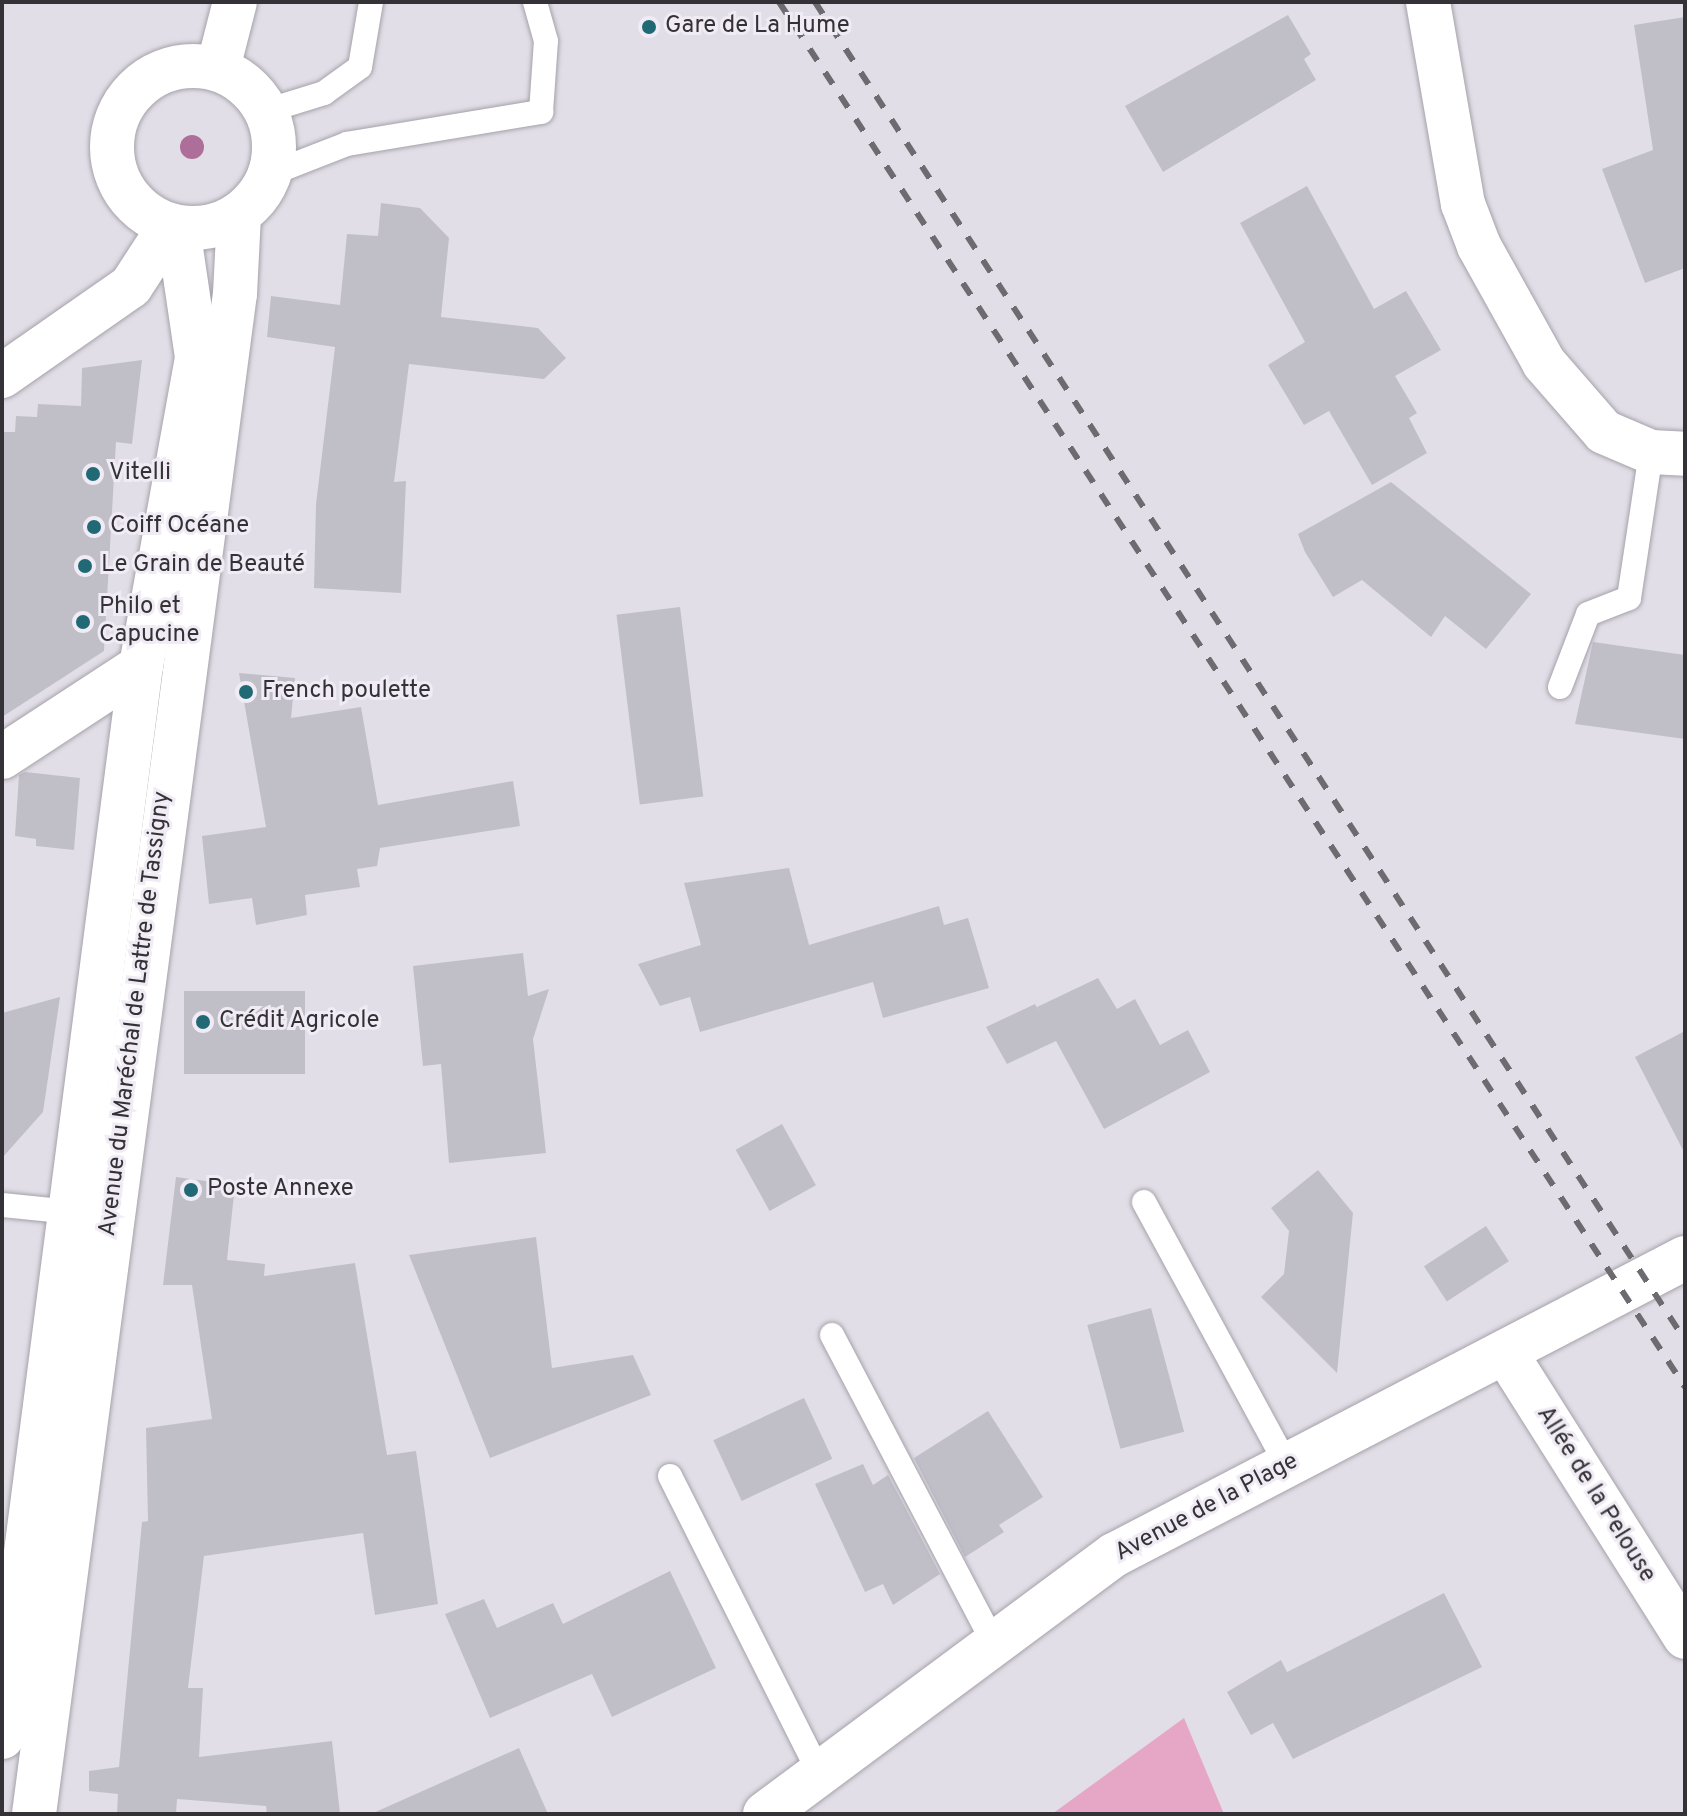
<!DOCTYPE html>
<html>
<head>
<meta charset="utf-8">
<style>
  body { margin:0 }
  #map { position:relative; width:1687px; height:1816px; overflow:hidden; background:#e2dee7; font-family:Overpass,sans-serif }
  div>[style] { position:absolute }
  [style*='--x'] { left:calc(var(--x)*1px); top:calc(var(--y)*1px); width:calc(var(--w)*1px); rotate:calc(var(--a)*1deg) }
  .green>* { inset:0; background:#e6a7c6 }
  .building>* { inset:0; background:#c0bfc8; transform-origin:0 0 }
  .roads { filter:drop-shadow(0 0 2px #a6a2aa) drop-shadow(0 0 2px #a6a2aa) }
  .service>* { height:24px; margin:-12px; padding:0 12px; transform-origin:12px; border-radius:12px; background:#fff }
  .minor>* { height:44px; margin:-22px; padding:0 22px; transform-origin:22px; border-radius:22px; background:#fff }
  .secondary>* { height:44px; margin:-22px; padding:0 22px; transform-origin:22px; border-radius:22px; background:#fff }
  .secondary>.ring { margin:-22px; padding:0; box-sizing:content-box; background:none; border:44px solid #fff; border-radius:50% }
  .rail>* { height:6px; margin-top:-3px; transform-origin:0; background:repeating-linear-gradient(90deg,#6d6b70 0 14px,transparent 0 28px) }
  .trees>* { width:24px; height:24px; margin:-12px; border-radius:50%; background:#ad6f99 }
  .dots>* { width:22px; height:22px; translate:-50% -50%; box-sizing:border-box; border:4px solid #f0ebf4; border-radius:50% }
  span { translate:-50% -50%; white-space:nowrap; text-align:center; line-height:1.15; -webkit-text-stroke:6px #f0ebf4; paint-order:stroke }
  .poi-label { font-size:24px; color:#343236 }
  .left { translate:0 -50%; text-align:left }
  .street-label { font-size:24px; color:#343236 }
  .frame { position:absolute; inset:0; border:4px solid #343236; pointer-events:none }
</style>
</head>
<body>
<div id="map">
  <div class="green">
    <i style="clip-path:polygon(1184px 1718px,1224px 1814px,1052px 1814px)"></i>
  </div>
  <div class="building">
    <i style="clip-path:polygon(1288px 15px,1311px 54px,1304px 59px,1316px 80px,1163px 172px,1125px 106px)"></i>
    <i style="clip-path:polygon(1685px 17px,1685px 268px,1645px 283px,1602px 169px,1653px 150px,1634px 25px)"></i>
    <i style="clip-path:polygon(1307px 186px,1374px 309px,1406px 291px,1441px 350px,1395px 376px,1417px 413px,1409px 418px,1427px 453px,1372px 485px,1329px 411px,1304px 425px,1268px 365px,1305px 342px,1240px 223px)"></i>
    <i style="clip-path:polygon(381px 203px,420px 208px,449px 238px,441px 317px,538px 328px,566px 358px,544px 379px,409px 364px,394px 482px,406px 481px,401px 593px,314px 588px,316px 504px,335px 347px,267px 337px,271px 296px,340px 305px,347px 234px,378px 236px)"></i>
    <i style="clip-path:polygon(142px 360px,132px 444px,116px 442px,104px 651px,2px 717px,2px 432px,15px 432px,16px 416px,37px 417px,38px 404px,81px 406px,82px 368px)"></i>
    <i style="clip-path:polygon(1391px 482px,1531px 594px,1486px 649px,1445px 616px,1431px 637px,1362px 580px,1333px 597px,1305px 552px,1298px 534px)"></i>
    <i style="left:680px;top:607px;width:191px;height:64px;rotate:83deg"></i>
    <i style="clip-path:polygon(1593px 642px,1685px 655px,1685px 739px,1575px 724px)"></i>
    <i style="clip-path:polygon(239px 673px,295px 678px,291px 718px,361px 707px,378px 805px,513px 781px,520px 826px,380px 848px,377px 866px,357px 869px,360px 887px,305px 895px,307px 915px,256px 925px,252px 898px,209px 904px,202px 836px,266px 827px)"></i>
    <i style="clip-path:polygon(25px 772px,80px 778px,74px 850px,36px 846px,36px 839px,15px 836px,19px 775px)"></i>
    <i style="clip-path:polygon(789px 868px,809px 945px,939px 906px,944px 925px,968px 918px,989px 988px,883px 1018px,873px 982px,700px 1032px,690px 997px,660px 1006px,638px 964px,701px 945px,684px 883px)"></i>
    <i style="clip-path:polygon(523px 953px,528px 996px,549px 989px,533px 1039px,546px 1153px,449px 1163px,441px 1064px,423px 1066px,413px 966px)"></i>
    <i style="clip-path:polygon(1098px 978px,1117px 1009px,1135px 999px,1160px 1045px,1188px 1030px,1210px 1072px,1104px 1129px,1056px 1041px,1007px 1064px,986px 1027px,1035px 1004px,1040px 1013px,1037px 1007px)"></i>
    <i style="left:305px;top:991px;width:83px;height:121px;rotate:90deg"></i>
    <i style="clip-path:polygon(60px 997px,43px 1112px,2px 1158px,2px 1013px)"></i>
    <i style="clip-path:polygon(1685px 1031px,1685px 1154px,1635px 1057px)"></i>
    <i style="left:782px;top:1124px;width:70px;height:53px;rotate:61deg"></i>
    <i style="clip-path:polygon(1318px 1170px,1353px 1213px,1337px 1373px,1261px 1297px,1284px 1274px,1289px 1231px,1271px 1208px)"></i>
    <i style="clip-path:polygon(176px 1177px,235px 1185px,227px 1260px,265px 1264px,264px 1276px,355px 1263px,387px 1455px,416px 1451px,438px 1604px,375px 1615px,363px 1533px,204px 1556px,188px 1688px,203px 1688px,199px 1757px,332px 1741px,340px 1814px,267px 1814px,266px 1806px,177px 1799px,176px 1814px,117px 1814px,118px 1794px,89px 1791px,89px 1771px,119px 1767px,142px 1522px,148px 1521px,146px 1428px,212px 1419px,192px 1285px,163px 1285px)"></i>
    <i style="left:1486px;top:1226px;width:42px;height:74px;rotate:57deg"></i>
    <i style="clip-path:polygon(536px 1237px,552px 1368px,633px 1355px,651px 1395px,490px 1458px,409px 1255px)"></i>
    <i style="left:1151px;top:1308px;width:128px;height:66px;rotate:75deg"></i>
    <i style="left:804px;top:1398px;width:67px;height:100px;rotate:65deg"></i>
    <i style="clip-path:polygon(988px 1411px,1043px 1497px,999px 1525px,1004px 1532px,965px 1557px,914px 1458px)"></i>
    <i style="clip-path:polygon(863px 1464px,873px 1485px,888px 1475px,940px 1574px,893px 1605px,883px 1584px,865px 1592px,815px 1484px)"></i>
    <i style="clip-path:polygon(670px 1571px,716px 1668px,612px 1717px,592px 1674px,490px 1718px,445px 1614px,484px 1599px,497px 1628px,553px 1603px,563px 1624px)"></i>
    <i style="clip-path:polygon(1444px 1593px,1482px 1667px,1293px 1759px,1273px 1723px,1251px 1735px,1227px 1692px,1281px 1660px,1287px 1672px)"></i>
    <i style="clip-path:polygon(519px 1748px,548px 1814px,371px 1814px)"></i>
  </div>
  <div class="roads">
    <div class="service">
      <i style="--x:266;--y:111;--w:61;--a:-17.2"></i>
      <i style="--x:324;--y:93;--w:44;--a:-35.8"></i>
      <i style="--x:360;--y:67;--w:66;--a:-80.4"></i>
      <i style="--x:270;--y:174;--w:83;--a:-21.3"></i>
      <i style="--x:347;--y:144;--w:197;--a:-9.4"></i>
      <i style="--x:541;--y:112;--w:71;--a:-86"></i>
      <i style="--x:546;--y:41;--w:41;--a:-105.8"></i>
      <i style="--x:1560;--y:687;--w:78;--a:-69"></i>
      <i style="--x:1588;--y:614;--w:44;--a:-21.3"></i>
      <i style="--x:1629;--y:598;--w:148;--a:-81.4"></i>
      <i style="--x:1144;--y:1202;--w:299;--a:61.5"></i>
      <i style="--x:2;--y:1205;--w:69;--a:5.8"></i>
      <i style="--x:832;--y:1335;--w:349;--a:62.3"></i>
      <i style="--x:670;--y:1476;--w:334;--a:63.3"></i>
    </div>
    <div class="minor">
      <i style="--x:1428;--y:2;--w:205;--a:80.2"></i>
      <i style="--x:1463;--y:204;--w:45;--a:69.1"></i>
      <i style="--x:1479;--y:246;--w:134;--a:60.9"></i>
      <i style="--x:1544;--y:363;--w:91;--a:49"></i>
      <i style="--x:1604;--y:432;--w:51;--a:23.1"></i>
      <i style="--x:1651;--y:452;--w:34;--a:3"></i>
      <i style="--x:2;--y:376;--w:157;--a:-34.9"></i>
      <i style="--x:131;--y:286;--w:72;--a:-57"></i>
      <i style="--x:2;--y:757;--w:166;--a:-33.2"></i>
      <i style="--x:1505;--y:1352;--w:337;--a:57.7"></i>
      <i style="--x:765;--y:1814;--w:435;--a:-36.6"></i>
      <i style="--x:1114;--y:1555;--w:644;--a:-27.48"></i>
    </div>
    <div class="secondary">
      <i class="ring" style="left:112px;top:66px;width:118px;height:118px"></i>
      <i style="--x:218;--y:68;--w:68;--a:-75.6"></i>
      <i style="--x:2;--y:1737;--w:1080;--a:-82.61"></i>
      <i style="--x:141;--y:666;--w:314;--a:-79.7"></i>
      <i style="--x:197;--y:357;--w:130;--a:-98.4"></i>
      <i style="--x:34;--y:1814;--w:1533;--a:-82.47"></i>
      <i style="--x:235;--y:294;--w:79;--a:-87.1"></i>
    </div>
  </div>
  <div class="rail">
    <i style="--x:779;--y:2;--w:1655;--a:56.81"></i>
    <i style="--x:815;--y:2;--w:1596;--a:56.97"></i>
  </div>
  <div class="trees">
    <i style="left:192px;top:147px"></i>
  </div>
  <div class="dots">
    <i style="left:649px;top:27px;background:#206975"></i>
    <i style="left:93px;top:474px;background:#206975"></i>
    <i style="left:94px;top:527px;background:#206975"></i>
    <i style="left:85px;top:566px;background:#206975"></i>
    <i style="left:83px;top:622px;background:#206975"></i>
    <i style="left:246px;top:692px;background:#206975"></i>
    <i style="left:203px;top:1022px;background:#206975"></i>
    <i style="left:191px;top:1190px;background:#206975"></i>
  </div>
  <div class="poi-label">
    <span class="left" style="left:665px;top:27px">Gare de La Hume</span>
    <span class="left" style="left:109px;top:474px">Vitelli</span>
    <span class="left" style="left:110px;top:527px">Coiff Océane</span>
    <span class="left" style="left:101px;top:566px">Le Grain de Beauté</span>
    <span class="left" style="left:99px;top:622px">Philo et<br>Capucine</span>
    <span class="left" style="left:262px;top:692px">French poulette</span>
    <span class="left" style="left:219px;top:1022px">Crédit Agricole</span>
    <span class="left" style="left:207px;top:1190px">Poste Annexe</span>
  </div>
  <div class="street-label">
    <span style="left:136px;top:1014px;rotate:-83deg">Avenue du Maréchal de Lattre de Tassigny</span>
    <span style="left:1595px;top:1495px;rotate:58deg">Allée de la Pelouse</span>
    <span style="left:1207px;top:1508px;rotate:-28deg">Avenue de la Plage</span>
  </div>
  <div class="frame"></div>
</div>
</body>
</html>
